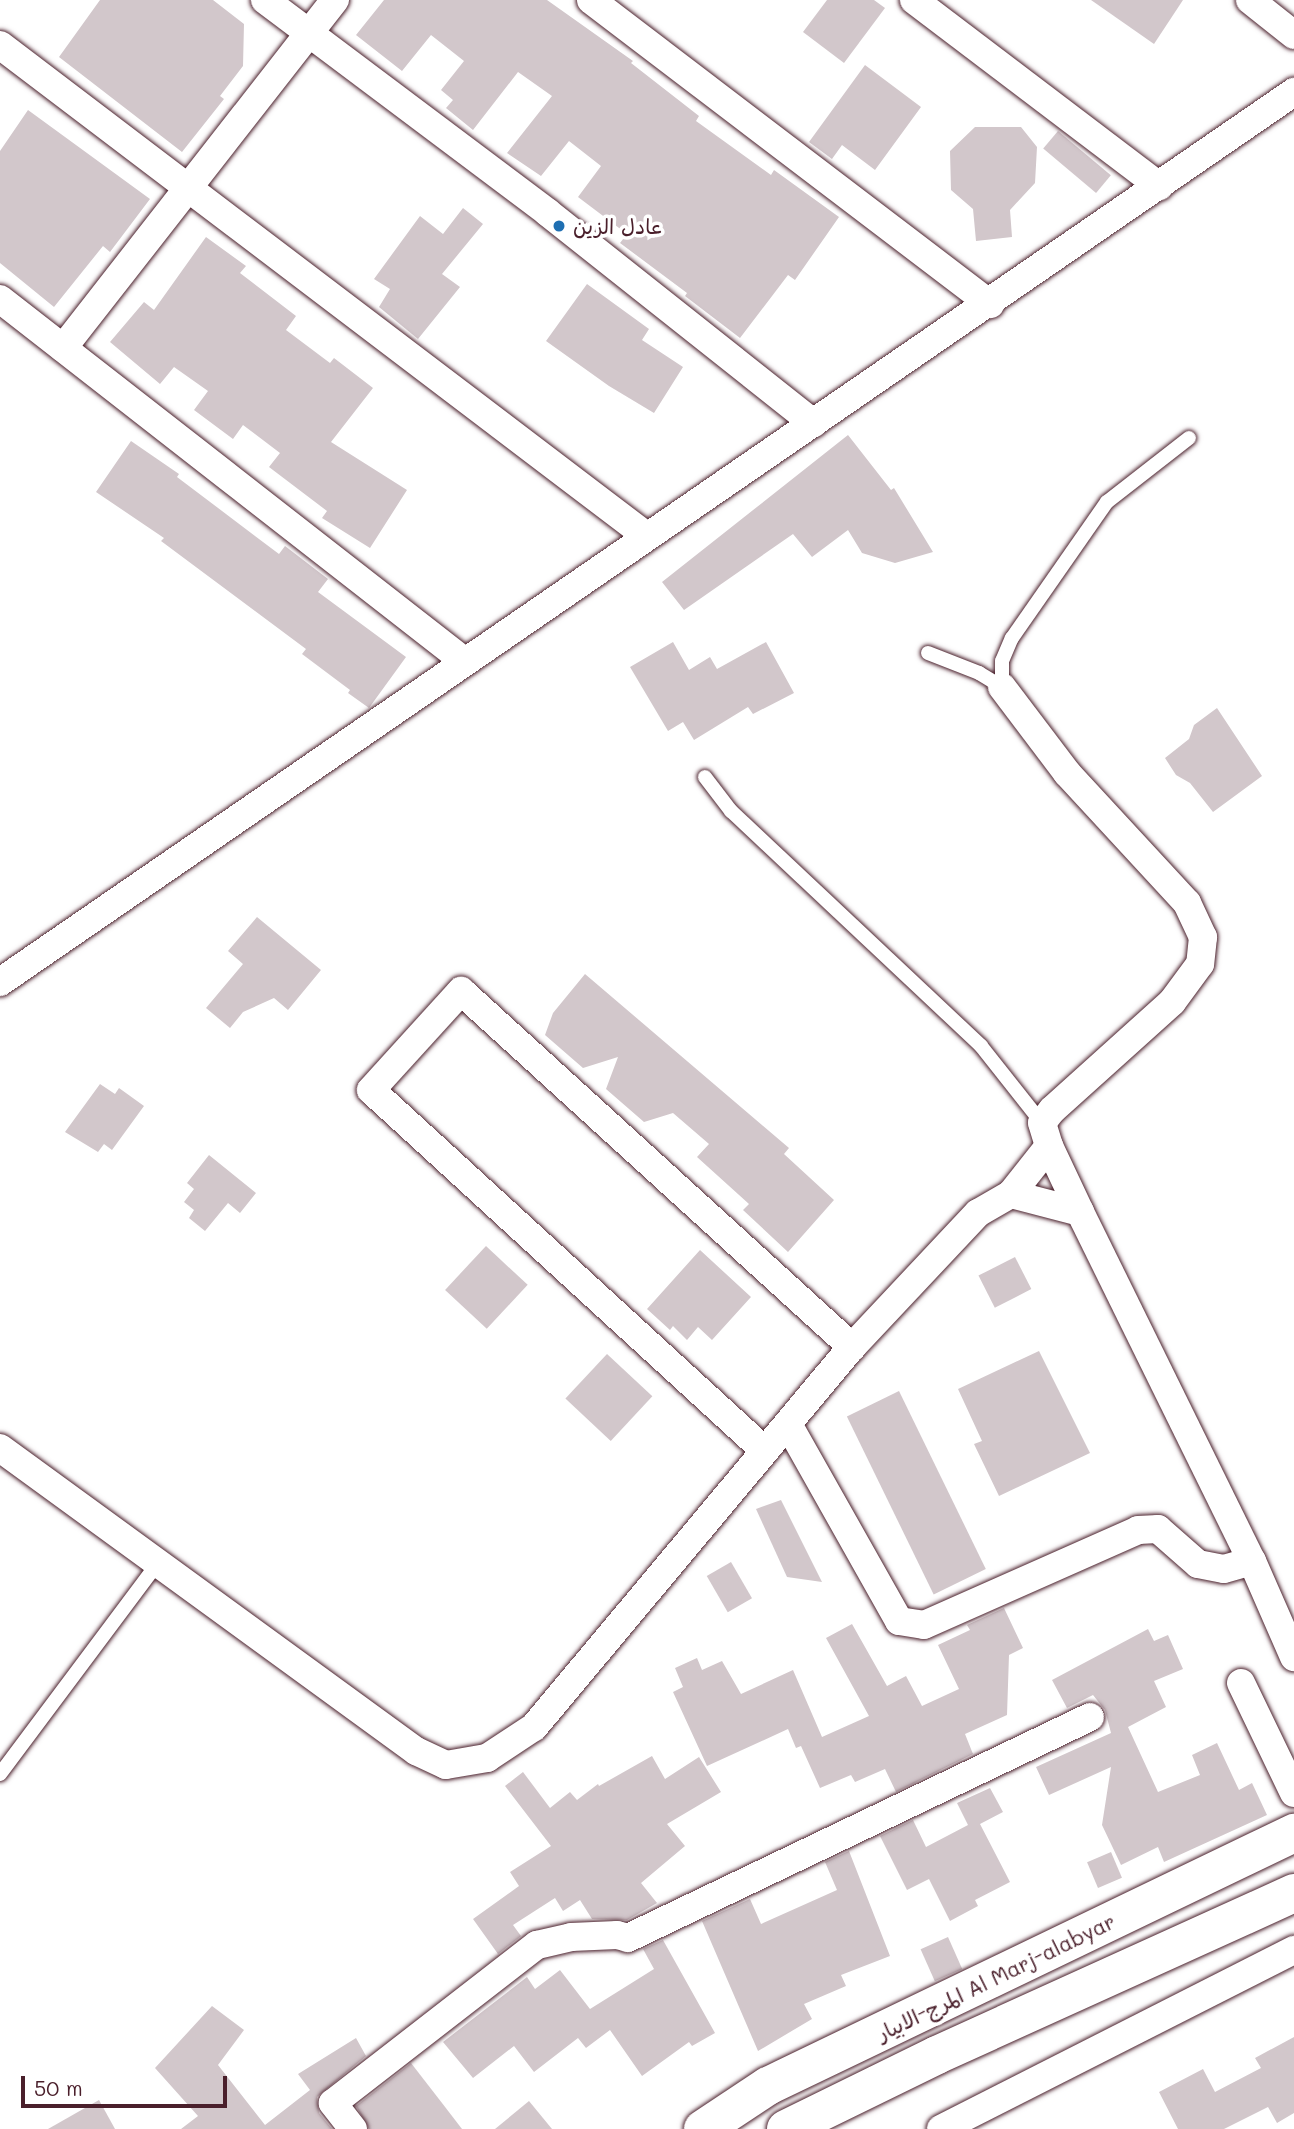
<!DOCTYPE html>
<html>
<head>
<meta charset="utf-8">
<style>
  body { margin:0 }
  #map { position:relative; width:1294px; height:2129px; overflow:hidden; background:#fff; font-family:Mali,"Playpen Sans Arabic",sans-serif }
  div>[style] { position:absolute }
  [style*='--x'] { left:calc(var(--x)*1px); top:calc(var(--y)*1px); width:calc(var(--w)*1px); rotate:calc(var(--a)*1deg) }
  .building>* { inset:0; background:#d2c7cb; transform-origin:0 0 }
  .roads { filter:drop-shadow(0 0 2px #4a1f2b) drop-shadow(0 0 2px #4a1f2b) }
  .service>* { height:14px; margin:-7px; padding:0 7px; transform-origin:7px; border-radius:7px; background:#fff }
  .minor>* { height:28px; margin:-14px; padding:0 14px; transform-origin:14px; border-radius:14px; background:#fff }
  .primary>* { height:38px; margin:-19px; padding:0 19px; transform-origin:19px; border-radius:19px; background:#fff }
  .dots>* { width:19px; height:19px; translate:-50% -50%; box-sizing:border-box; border:4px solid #fff; border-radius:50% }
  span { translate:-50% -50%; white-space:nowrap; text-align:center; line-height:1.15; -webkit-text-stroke:7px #fff; paint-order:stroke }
  .poi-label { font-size:21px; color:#4a1f2b }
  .left { translate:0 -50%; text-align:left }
  .street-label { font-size:21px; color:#4a1f2b }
  .scale { position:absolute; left:21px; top:2076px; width:206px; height:32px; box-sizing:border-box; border:4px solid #4a1f2b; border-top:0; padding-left:9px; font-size:21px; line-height:24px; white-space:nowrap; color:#4a1f2b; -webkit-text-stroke:5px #fff; paint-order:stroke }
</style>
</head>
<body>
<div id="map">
  <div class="building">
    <i style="clip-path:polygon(100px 0,213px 0,244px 24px,243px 66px,220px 96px,224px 99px,182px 152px,59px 57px)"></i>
    <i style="clip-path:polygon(384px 0,547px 0,633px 61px,631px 63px,699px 116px,696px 121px,771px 175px,774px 170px,839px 217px,795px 280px,788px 275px,740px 338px,685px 296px,687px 293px,620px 243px,627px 234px,578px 197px,601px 166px,569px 141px,541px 176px,507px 153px,552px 96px,518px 72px,473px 130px,446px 108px,453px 100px,441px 90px,464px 61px,431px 35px,402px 71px,356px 35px)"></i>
    <i style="clip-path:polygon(827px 0,874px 0,885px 8px,844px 63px,803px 32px)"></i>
    <i style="clip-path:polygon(1091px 0,1183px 0,1154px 44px)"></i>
    <i style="clip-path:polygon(865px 65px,921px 107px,875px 170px,842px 145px,832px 159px,809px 142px)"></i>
    <i style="clip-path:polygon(28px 110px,150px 199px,110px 252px,103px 246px,54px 307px,0 263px,0 151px)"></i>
    <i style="clip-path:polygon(975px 127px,1021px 127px,1037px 147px,1035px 183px,1010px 210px,1012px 237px,976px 241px,973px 209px,951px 190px,950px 151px)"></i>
    <i style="left:1058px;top:131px;width:69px;height:23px;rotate:40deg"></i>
    <i style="clip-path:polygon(463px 208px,483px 224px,442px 274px,460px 287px,418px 339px,379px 307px,390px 289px,374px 279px,420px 216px,443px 234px)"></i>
    <i style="clip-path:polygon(206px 237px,246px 266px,240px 273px,296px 316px,286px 330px,330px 363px,334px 358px,373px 388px,331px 442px,407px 490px,370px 548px,322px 518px,327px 511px,269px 467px,280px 453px,243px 425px,233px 439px,194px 410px,208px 391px,174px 367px,160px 384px,110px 342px,144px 302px,154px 310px)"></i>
    <i style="clip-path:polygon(587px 284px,649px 329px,642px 340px,683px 367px,654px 413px,609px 386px,546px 341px)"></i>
    <i style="clip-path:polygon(848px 435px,891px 490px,894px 488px,933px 552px,895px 563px,862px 553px,848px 530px,812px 557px,793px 534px,684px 610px,662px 582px)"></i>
    <i style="clip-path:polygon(131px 441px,179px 474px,177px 477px,279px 554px,285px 546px,328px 579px,318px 592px,406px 657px,369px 708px,348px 693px,350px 690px,302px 654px,306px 649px,161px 541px,164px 538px,96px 492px)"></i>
    <i style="clip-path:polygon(673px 642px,689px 670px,710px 657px,717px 669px,766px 642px,794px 693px,753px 714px,748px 707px,694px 740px,683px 722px,668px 731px,630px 667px)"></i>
    <i style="clip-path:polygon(1217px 708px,1262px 776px,1213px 812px,1190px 783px,1176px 775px,1165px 758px,1189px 739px,1194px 725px)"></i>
    <i style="clip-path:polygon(257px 917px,321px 970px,288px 1010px,274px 998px,243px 1012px,230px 1028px,206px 1008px,243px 964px,228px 951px)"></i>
    <i style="clip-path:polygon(585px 974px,789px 1148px,784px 1154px,834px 1200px,788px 1252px,743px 1210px,749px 1204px,697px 1157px,709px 1144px,673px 1113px,644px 1122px,606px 1089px,618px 1057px,583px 1068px,545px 1035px,553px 1013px)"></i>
    <i style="clip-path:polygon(100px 1084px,115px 1094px,119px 1088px,144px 1106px,112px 1150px,104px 1144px,98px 1152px,65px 1132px)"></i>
    <i style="clip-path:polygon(209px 1155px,256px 1193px,240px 1213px,228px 1203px,205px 1231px,189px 1218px,194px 1210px,184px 1202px,194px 1189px,187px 1183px)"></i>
    <i style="left:486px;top:1246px;width:57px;height:60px;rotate:43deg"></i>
    <i style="clip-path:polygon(700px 1250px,751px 1297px,712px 1340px,698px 1327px,687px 1340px,673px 1326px,670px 1330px,647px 1309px)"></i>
    <i style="left:1015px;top:1257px;width:36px;height:41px;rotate:63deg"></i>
    <i style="clip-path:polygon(1039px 1351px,1090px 1453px,999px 1496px,974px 1444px,982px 1441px,958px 1389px)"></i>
    <i style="left:607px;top:1354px;width:62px;height:61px;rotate:43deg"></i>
    <i style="left:899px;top:1391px;width:198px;height:58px;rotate:64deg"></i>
    <i style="clip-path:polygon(781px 1500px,822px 1582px,787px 1577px,756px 1509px)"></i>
    <i style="left:731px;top:1562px;width:42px;height:28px;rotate:60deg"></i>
    <i style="clip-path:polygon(1004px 1608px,1023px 1648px,1009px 1655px,1007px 1715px,965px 1734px,973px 1754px,896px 1792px,885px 1769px,855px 1782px,851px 1775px,820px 1788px,801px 1746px,796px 1748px,788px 1729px,707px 1766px,673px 1692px,683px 1687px,675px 1668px,697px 1658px,702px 1670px,722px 1661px,741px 1694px,793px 1670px,822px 1737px,869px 1716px,826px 1638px,852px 1624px,887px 1686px,906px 1676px,922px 1706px,959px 1689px,938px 1645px,970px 1630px,967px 1625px)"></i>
    <i style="clip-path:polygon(1148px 1629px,1154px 1641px,1168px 1635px,1183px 1669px,1154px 1681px,1166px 1707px,1128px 1727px,1158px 1792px,1200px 1775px,1192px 1755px,1217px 1743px,1239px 1790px,1252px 1783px,1267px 1815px,1164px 1862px,1158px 1847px,1121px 1865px,1102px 1825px,1111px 1767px,1049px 1795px,1036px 1767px,1111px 1733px,1105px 1710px,1093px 1695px,1067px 1708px,1052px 1680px)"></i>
    <i style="clip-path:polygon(652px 1756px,665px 1779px,699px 1757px,721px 1792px,667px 1824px,685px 1846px,641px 1883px,657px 1903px,627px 1920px,592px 1919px,580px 1900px,563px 1911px,555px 1898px,513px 1925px,521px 1936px,498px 1954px,473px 1919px,519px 1886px,510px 1872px,551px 1846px,505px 1786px,523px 1772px,550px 1808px,570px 1792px,577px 1800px,598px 1784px,599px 1786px)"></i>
    <i style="clip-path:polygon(990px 1788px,1003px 1812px,980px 1824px,1010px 1882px,975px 1900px,978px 1906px,950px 1921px,929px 1879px,907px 1890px,880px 1836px,913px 1820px,926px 1847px,968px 1825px,957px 1803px)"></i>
    <i style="clip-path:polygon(849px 1851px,890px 1956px,841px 1975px,846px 1986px,804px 2004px,812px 2019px,758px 2051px,702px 1921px,750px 1899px,761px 1924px,837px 1890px,825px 1862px)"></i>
    <i style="left:1111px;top:1852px;width:28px;height:26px;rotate:67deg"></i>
    <i style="left:948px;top:1937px;width:35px;height:30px;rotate:66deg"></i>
    <i style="clip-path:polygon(663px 1940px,715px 2033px,692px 2046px,689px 2042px,642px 2076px,610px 2030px,586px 2048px,578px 2038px,534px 2072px,514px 2046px,473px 2078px,443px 2042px,527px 1977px,535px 1989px,560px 1970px,590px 2009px,654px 1969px,643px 1949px)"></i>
    <i style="clip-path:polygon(212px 2006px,244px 2030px,218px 2065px,265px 2125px,310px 2090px,298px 2074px,356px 2038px,366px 2056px,317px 2097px,319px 2113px,332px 2129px,181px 2129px,198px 2116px,155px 2068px)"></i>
    <i style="clip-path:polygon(1294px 2037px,1294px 2113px,1277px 2123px,1268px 2107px,1224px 2129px,1178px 2129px,1159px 2092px,1203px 2069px,1215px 2092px,1261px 2068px,1255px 2058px)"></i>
    <i style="clip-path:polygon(411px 2063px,442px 2103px,462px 2129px,369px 2129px,356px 2106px)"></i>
    <i style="clip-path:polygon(99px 2100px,115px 2129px,48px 2129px)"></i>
    <i style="clip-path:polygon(529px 2101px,552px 2129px,495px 2129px)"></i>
  </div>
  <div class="roads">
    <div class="service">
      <i style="--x:928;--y:653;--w:55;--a:21.4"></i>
      <i style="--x:979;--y:673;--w:27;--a:31"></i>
      <i style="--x:1002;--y:687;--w:26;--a:-90"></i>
      <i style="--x:1002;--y:661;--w:25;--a:-67"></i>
      <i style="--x:1012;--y:638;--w:166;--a:-55.1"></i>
      <i style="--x:1107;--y:502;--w:104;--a:-38"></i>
      <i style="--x:705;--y:777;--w:43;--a:52.6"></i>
      <i style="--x:731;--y:811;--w:343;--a:43.2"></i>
      <i style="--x:981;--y:1046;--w:98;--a:51.6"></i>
      <i style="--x:0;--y:1774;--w:264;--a:-53.2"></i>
    </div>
    <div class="minor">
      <i style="--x:265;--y:0;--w:353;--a:36.9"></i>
      <i style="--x:547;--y:212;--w:340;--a:38.4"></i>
      <i style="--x:591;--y:0;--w:502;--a:37.3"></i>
      <i style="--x:914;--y:0;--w:308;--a:37.2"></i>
      <i style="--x:1250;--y:0;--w:56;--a:38.5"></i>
      <i style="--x:0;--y:45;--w:810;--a:37.22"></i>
      <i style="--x:0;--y:299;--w:589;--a:37.96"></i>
      <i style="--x:63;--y:348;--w:442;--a:-52"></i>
      <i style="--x:1002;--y:687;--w:108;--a:52.9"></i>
      <i style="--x:1067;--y:773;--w:177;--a:47.3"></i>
      <i style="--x:1187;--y:903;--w:38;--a:65"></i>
      <i style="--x:1203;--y:937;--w:27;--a:96"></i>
      <i style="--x:1200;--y:964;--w:47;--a:126.4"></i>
      <i style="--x:1172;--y:1002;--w:161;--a:138"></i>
      <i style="--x:1052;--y:1110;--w:16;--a:128"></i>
      <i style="--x:1042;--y:1123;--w:24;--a:73"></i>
      <i style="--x:1049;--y:1146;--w:73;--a:64.8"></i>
      <i style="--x:1080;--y:1212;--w:389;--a:63.8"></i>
      <i style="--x:1252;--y:1561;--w:105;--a:66.4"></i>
      <i style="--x:0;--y:982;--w:1571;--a:-34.52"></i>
      <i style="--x:1011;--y:1194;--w:71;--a:14.6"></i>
      <i style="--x:788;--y:1424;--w:226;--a:60.6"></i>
      <i style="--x:899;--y:1621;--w:25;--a:9"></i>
      <i style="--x:924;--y:1625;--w:234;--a:-23.9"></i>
      <i style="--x:1138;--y:1530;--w:20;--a:-3"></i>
      <i style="--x:1158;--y:1529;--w:53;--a:41.2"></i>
      <i style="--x:1198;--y:1564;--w:26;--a:11"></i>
      <i style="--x:1224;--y:1569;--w:29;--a:-16"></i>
      <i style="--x:0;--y:1448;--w:515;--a:36.07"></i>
      <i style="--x:416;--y:1751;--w:33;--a:25"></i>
      <i style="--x:446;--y:1765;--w:42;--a:-9.7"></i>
      <i style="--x:487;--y:1758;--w:56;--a:-33.4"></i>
      <i style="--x:534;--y:1727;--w:496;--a:-50.1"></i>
      <i style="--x:852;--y:1347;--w:184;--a:-46.8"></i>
      <i style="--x:978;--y:1213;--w:38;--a:-30"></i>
      <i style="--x:1011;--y:1194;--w:61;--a:-51.6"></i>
      <i style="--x:765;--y:1451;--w:534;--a:-137.5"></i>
      <i style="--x:371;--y:1090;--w:134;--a:-47.7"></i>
      <i style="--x:461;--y:991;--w:529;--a:42.32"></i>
      <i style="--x:1241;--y:1683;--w:122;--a:64.3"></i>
      <i style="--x:353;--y:2129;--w:33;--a:-128"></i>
      <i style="--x:333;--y:2103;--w:258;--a:-37.8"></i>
      <i style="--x:537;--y:1945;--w:35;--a:-13"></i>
      <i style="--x:571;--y:1937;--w:46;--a:-2.5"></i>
      <i style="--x:617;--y:1935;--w:11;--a:15"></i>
      <i style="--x:628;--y:1938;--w:512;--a:-25.56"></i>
      <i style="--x:941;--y:2129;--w:396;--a:-26.9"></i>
    </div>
    <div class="primary">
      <i style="--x:703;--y:2129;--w:78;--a:-33.5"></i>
      <i style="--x:768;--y:2086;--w:584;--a:-25.69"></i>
      <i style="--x:786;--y:2129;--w:168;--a:-26.1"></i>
      <i style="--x:937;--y:2055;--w:392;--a:-24.4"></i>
    </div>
  </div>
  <div class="dots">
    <i style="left:559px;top:226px;background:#1f6fb2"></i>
  </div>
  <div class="poi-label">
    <span class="left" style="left:573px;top:226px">عادل الزين</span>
  </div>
  <div class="street-label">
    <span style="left:996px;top:1977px;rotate:-26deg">المرج-الابيار Al Marj-alabyar</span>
  </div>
  <div class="scale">50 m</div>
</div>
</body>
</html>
